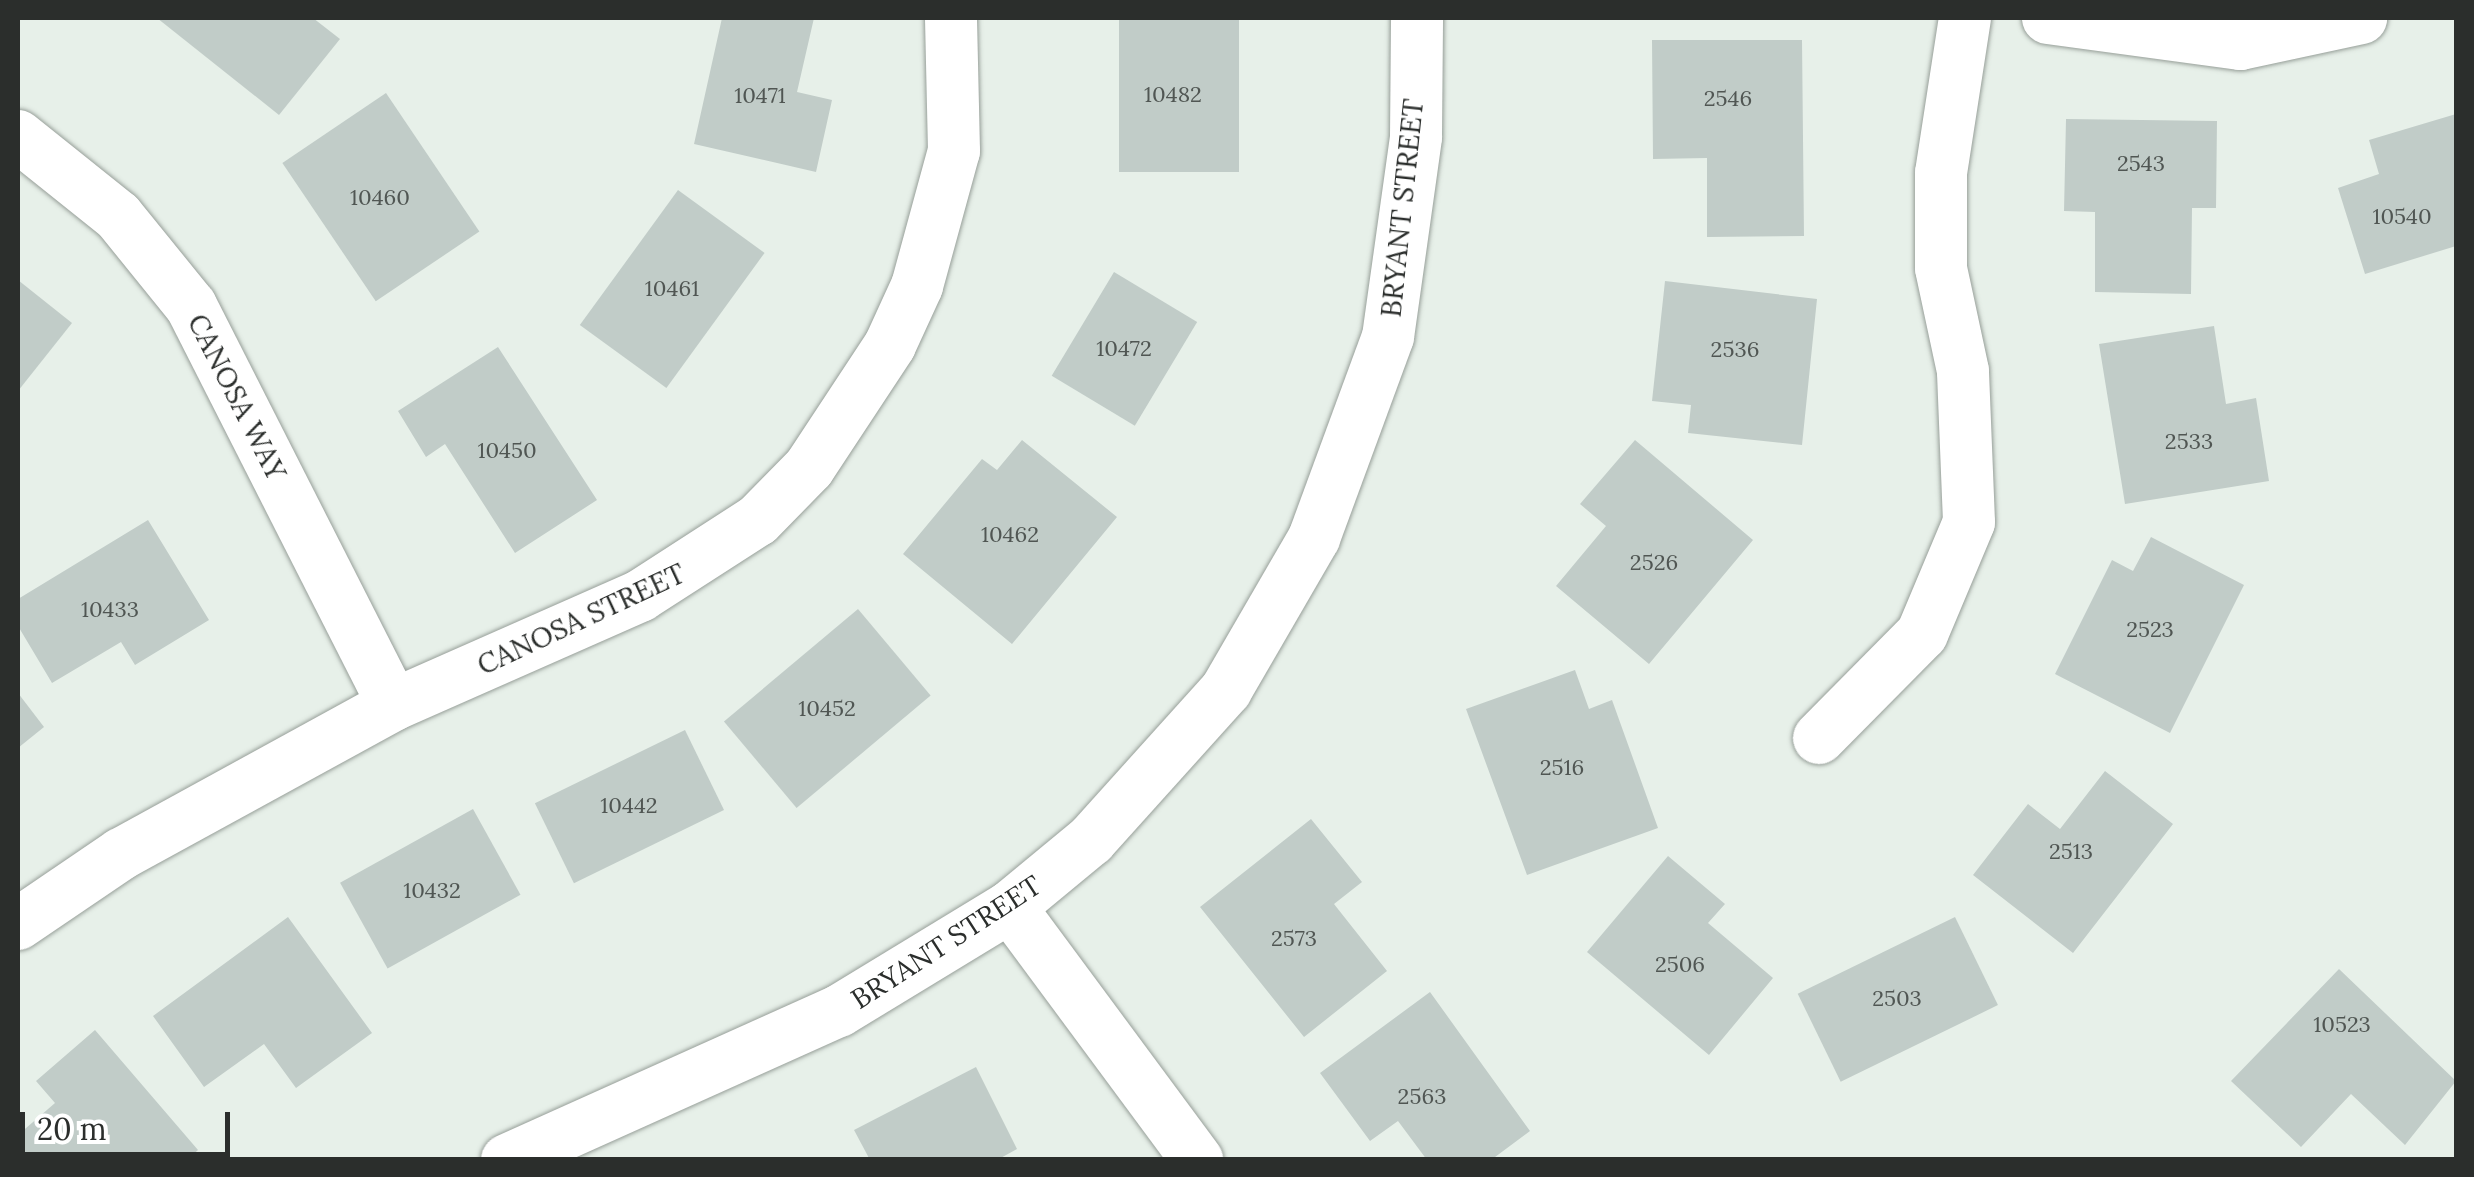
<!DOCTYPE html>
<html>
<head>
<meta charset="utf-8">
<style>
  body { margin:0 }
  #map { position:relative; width:2474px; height:1177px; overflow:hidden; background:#e7f0e9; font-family:Lora,serif }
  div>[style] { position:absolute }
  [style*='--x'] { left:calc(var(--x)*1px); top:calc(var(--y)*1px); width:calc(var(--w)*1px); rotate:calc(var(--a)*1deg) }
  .building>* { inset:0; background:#c1ccc8; transform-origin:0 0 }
  .roads { filter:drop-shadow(0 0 2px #979f99) drop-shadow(0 0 2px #979f99) }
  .street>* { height:52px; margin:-26px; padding:0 26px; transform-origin:26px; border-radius:26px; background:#fff }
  span { translate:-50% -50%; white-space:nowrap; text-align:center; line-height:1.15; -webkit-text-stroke:8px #fff; paint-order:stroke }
  .number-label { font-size:22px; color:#505653 }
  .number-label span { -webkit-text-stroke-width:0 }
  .street-label { font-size:28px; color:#2b2e2c }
  .frame { position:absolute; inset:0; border:20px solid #2b2e2c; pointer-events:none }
  .scale { position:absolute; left:20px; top:1112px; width:210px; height:45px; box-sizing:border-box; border:5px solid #2b2e2c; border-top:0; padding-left:12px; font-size:30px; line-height:35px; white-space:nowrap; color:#2b2e2c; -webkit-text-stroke:8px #fff; paint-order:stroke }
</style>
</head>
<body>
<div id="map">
  <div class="building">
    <i style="clip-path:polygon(157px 18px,313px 18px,340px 39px,279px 115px)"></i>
    <i style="clip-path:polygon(722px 18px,814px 18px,797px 92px,832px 100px,816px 172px,694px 144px)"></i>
    <i style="left:1119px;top:18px;width:120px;height:154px"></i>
    <i style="clip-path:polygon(1652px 40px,1802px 40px,1804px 236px,1707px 237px,1707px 158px,1653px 159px)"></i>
    <i style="left:386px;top:93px;width:167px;height:125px;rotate:56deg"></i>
    <i style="clip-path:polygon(2456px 114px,2456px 246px,2365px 274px,2338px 188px,2379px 174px,2369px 140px)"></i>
    <i style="clip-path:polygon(2066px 119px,2217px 121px,2216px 208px,2192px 208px,2191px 294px,2095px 292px,2095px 212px,2064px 211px)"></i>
    <i style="left:678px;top:190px;width:107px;height:167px;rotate:36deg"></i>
    <i style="left:1114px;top:272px;width:97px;height:121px;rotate:31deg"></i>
    <i style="clip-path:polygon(18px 280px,72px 323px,18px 391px)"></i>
    <i style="clip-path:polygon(1665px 281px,1817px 299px,1802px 445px,1688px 433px,1691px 405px,1652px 401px)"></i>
    <i style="clip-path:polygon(2214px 326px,2226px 404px,2256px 398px,2269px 481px,2125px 504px,2099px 344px)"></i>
    <i style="clip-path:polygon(498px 347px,597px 500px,515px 553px,445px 444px,426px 457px,398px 411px)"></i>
    <i style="clip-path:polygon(1022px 440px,1117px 517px,1012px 644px,903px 554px,982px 459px,997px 470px)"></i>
    <i style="clip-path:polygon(1635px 440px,1753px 540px,1649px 664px,1556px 586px,1606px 526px,1580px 504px)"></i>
    <i style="clip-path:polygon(148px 520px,209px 620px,135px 665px,121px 642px,52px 683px,18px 626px,18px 599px)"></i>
    <i style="clip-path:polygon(2151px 537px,2244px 585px,2170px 733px,2055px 674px,2112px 560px,2133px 571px)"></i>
    <i style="left:858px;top:609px;width:113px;height:175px;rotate:50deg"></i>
    <i style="clip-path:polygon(1575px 670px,1589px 709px,1612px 700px,1658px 828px,1527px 875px,1466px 709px)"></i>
    <i style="clip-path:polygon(18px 693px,44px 727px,18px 748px)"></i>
    <i style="left:685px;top:730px;width:89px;height:167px;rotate:64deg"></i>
    <i style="clip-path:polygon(2105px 771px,2173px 824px,2073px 953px,1973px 875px,2028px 804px,2060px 829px)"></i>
    <i style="left:473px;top:809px;width:98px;height:152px;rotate:61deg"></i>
    <i style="clip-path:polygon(1311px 819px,1362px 882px,1334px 904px,1387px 971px,1304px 1037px,1200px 907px)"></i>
    <i style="clip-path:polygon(1668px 856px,1725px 904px,1708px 923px,1773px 978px,1709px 1055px,1587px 952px)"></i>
    <i style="clip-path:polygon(288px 917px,372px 1033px,296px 1088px,264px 1044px,204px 1087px,153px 1016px)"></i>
    <i style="left:1955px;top:917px;width:98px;height:175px;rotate:64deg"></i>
    <i style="clip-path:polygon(2339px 969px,2456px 1081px,2405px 1145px,2351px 1094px,2301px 1147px,2231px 1081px)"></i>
    <i style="clip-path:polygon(1430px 992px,1530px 1131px,1491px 1160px,1427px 1160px,1398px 1121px,1370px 1141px,1320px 1073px)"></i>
    <i style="clip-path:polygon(95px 1030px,198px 1150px,187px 1160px,18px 1160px,18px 1135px,55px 1103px,36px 1081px)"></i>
    <i style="clip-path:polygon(976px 1067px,1017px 1149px,997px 1160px,870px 1160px,854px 1130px)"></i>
  </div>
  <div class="roads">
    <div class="street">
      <i style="--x:2048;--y:18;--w:194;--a:7.7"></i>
      <i style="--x:2240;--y:44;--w:124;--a:-12.1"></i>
      <i style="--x:18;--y:136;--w:128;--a:38.7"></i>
      <i style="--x:118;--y:216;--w:116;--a:51"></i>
      <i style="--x:191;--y:306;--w:447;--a:63.1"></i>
      <i style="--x:1819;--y:738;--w:146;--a:-45.3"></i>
      <i style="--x:1922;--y:634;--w:121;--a:-67.2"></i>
      <i style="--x:1969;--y:522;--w:151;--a:-92.3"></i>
      <i style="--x:1963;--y:371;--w:105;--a:-102.1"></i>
      <i style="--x:1941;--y:268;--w:95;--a:-90"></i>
      <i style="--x:1941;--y:173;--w:157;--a:-81.2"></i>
      <i style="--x:1010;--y:907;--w:315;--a:53.5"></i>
      <i style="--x:18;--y:924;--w:125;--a:-34.2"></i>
      <i style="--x:121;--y:854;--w:310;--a:-28.7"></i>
      <i style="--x:393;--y:705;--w:270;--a:-23.8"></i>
      <i style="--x:640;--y:596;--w:140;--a:-32.8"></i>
      <i style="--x:758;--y:520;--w:73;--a:-45.6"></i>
      <i style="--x:809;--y:468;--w:147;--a:-56.6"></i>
      <i style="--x:890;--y:345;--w:65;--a:-65.4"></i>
      <i style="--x:917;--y:286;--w:140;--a:-74.7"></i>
      <i style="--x:954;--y:151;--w:133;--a:-91.3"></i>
      <i style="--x:507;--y:1160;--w:364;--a:-24.2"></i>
      <i style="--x:839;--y:1011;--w:200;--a:-31.3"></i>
      <i style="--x:1010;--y:907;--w:105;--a:-39.6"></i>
      <i style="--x:1091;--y:840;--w:202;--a:-48"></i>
      <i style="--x:1226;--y:690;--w:176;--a:-59.9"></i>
      <i style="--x:1314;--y:538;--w:214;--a:-69.8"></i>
      <i style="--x:1388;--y:337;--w:202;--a:-82"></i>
      <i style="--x:1416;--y:137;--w:119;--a:-89.5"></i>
    </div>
  </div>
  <div class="number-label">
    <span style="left:1173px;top:95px">10482</span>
    <span style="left:760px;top:96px">10471</span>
    <span style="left:1728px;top:99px">2546</span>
    <span style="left:2141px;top:164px">2543</span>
    <span style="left:380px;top:198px">10460</span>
    <span style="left:2402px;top:217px">10540</span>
    <span style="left:672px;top:289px">10461</span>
    <span style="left:1124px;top:349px">10472</span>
    <span style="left:1735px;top:350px">2536</span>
    <span style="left:2189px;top:442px">2533</span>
    <span style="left:507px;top:451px">10450</span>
    <span style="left:1010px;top:535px">10462</span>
    <span style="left:1654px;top:563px">2526</span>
    <span style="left:110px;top:610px">10433</span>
    <span style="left:2150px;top:630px">2523</span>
    <span style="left:827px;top:709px">10452</span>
    <span style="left:1562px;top:768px">2516</span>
    <span style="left:629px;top:806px">10442</span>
    <span style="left:2071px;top:852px">2513</span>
    <span style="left:432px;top:891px">10432</span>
    <span style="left:1294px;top:939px">2573</span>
    <span style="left:1680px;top:965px">2506</span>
    <span style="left:1897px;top:999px">2503</span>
    <span style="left:2342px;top:1025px">10523</span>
    <span style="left:1422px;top:1097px">2563</span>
  </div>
  <div class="street-label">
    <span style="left:1402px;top:208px;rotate:-84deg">BRYANT STREET</span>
    <span style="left:237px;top:397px;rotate:63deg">CANOSA WAY</span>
    <span style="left:581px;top:619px;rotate:-25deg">CANOSA STREET</span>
    <span style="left:946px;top:942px;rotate:-33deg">BRYANT STREET</span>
  </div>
  <div class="frame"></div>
  <div class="scale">20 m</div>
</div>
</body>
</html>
